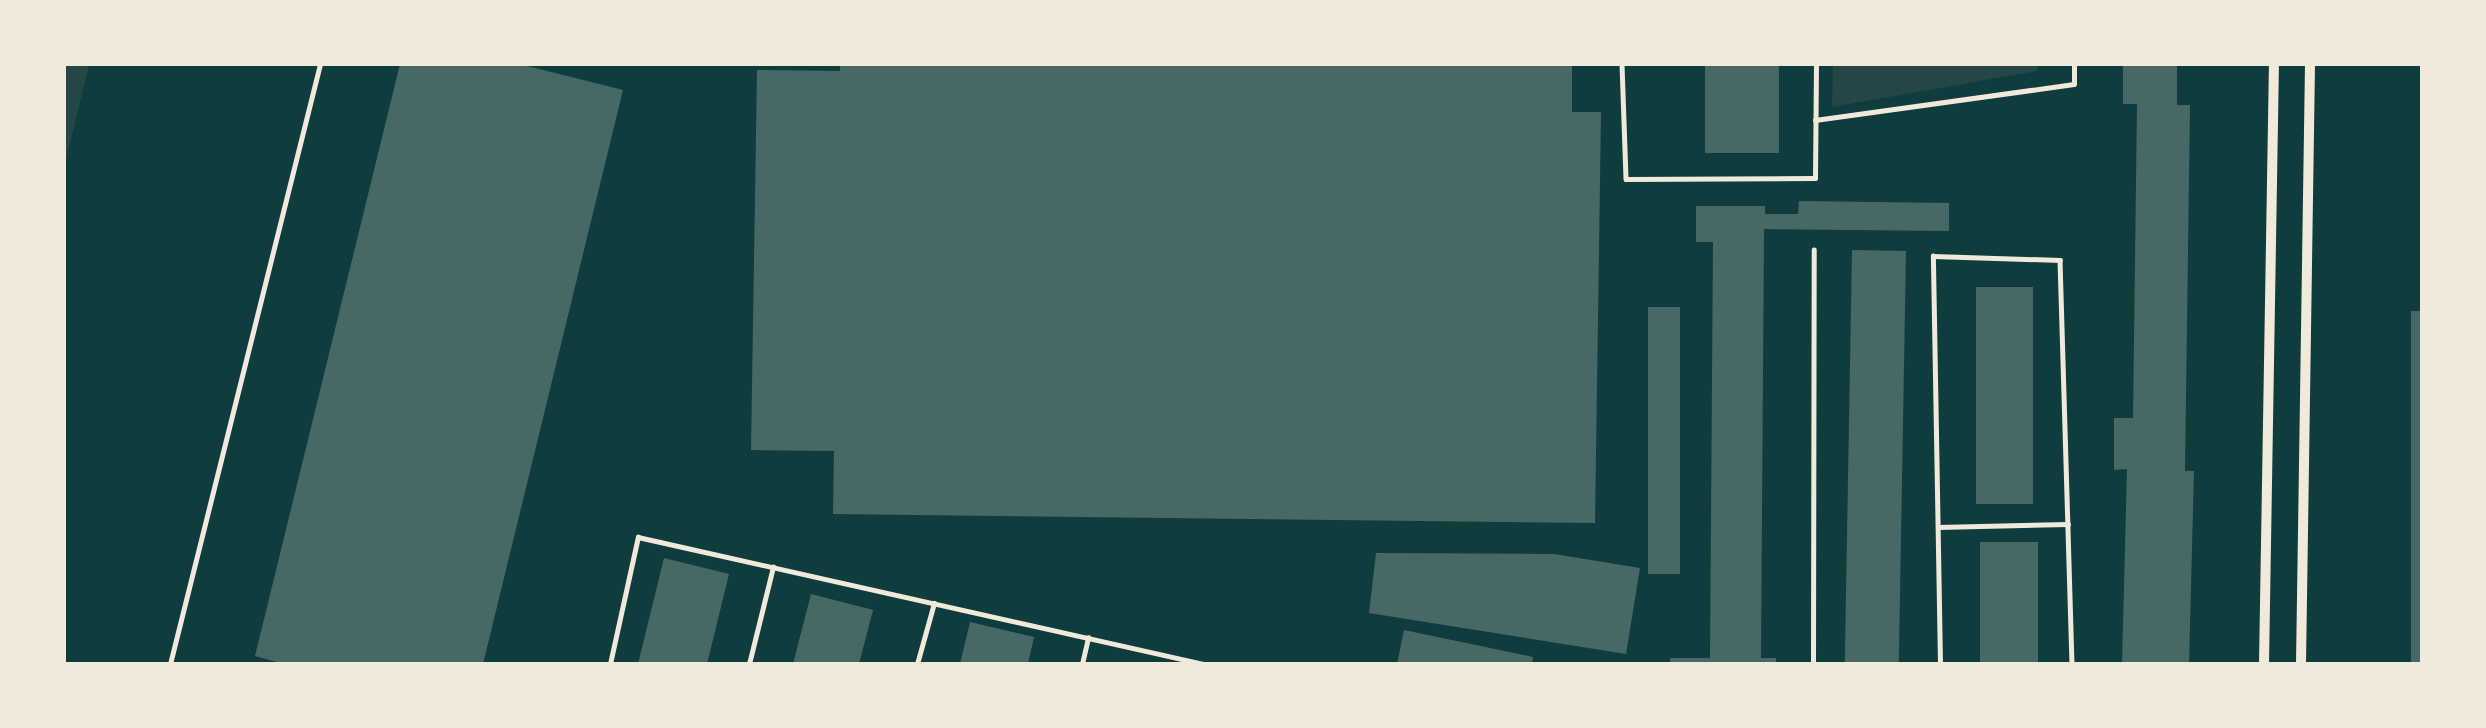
<!DOCTYPE html>
<html>
<head>
<meta charset="utf-8">
<style>
  body { margin:0 }
  #map { position:relative; width:2486px; height:728px; overflow:hidden; background:#0f3d3e; font-family:Quicksand,sans-serif }
  div>[style] { position:absolute }
  [style*='--x'] { left:calc(var(--x)*1px); top:calc(var(--y)*1px); width:calc(var(--w)*1px); rotate:calc(var(--a)*1deg) }
  .green>* { inset:0; background:#244646 }
  .building>* { inset:0; background:#486865; transform-origin:0 0 }
  .service>* { height:4.5px; margin:-2.25px; padding:0 2.25px; transform-origin:2.25px; border-radius:2.25px; background:#f1e9da }
  .tertiary>* { height:10px; margin:-5px; padding:0 5px; transform-origin:5px; border-radius:5px; background:#f1e9da }
  span { translate:-50% -50%; white-space:nowrap; text-align:center; line-height:1.15; -webkit-text-stroke:6px #f1e9da; paint-order:stroke }
  .frame { position:absolute; inset:0; border:66px solid #f1e9da; pointer-events:none }
</style>
</head>
<body>
<div id="map">
  <div class="green">
    <i style="clip-path:polygon(65px 64px,89px 65px,65px 164px,64px 65px)"></i>
    <i style="clip-path:polygon(1833px 65px,2037px 64px,2037px 71px,1832px 107px)"></i>
  </div>
  <div class="building">
    <i style="clip-path:polygon(400px 64px,519px 64px,623px 90px,483px 664px,284px 664px,255px 656px)"></i>
    <i style="clip-path:polygon(840px 64px,1572px 64px,1572px 112px,1601px 112px,1595px 523px,833px 514px,834px 451px,751px 450px,757px 70px,840px 71px)"></i>
    <i style="left:1705px;top:64px;width:74px;height:89px"></i>
    <i style="clip-path:polygon(2123px 64px,2177px 64px,2177px 105px,2190px 105px,2185px 471px,2194px 471px,2189px 664px,2122px 664px,2127px 469px,2114px 470px,2114px 418px,2133px 418px,2137px 104px,2123px 104px)"></i>
    <i style="clip-path:polygon(1799px 201px,1949px 203px,1949px 231px,1764px 229px,1761px 658px,1776px 658px,1776px 664px,1670px 664px,1670px 658px,1710px 658px,1713px 242px,1696px 242px,1696px 206px,1765px 206px,1765px 214px,1798px 214px)"></i>
    <i style="left:1852px;top:250px;width:54px;height:414px;rotate:1deg"></i>
    <i style="left:1976px;top:287px;width:57px;height:217px"></i>
    <i style="left:1648px;top:307px;width:32px;height:267px"></i>
    <i style="left:2411px;top:311px;width:11px;height:353px"></i>
    <i style="left:1980px;top:542px;width:58px;height:122px"></i>
    <i style="clip-path:polygon(1376px 553px,1554px 554px,1640px 568px,1626px 654px,1369px 613px)"></i>
    <i style="clip-path:polygon(664px 558px,729px 574px,707px 664px,638px 664px)"></i>
    <i style="clip-path:polygon(811px 594px,873px 610px,859px 664px,793px 664px)"></i>
    <i style="clip-path:polygon(970px 622px,1034px 637px,1028px 664px,960px 664px)"></i>
    <i style="clip-path:polygon(1404px 630px,1533px 657px,1532px 664px,1397px 664px)"></i>
  </div>
  <div class="service">
    <i style="--x:1622;--y:64;--w:115;--a:88"></i>
    <i style="--x:1626;--y:179;--w:189;--a:-0.3"></i>
    <i style="--x:1815;--y:178;--w:114;--a:-89.5"></i>
    <i style="--x:1815;--y:120;--w:261;--a:-7.9"></i>
    <i style="--x:2074;--y:84;--w:20;--a:-90"></i>
    <i style="--x:1938;--y:527;--w:130;--a:-1.3"></i>
    <i style="--x:170;--y:664;--w:618;--a:-75.96"></i>
    <i style="--x:610;--y:664;--w:130;--a:-77.6"></i>
    <i style="--x:638;--y:537;--w:580;--a:12.65"></i>
    <i style="--x:749;--y:664;--w:100;--a:-76.1"></i>
    <i style="--x:917;--y:664;--w:63;--a:-74.4"></i>
    <i style="--x:1082;--y:664;--w:27;--a:-77"></i>
    <i style="--x:1813;--y:664;--w:414;--a:-89.9"></i>
    <i style="--x:1940;--y:664;--w:408;--a:-91"></i>
    <i style="--x:1933;--y:256;--w:127;--a:1.8"></i>
    <i style="--x:2060;--y:260;--w:404;--a:88.3"></i>
  </div>
  <div class="tertiary">
    <i style="--x:2264;--y:664;--w:600;--a:-89.05"></i>
    <i style="--x:2301;--y:664;--w:600;--a:-89.14"></i>
  </div>
  <div class="frame"></div>
</div>
</body>
</html>
